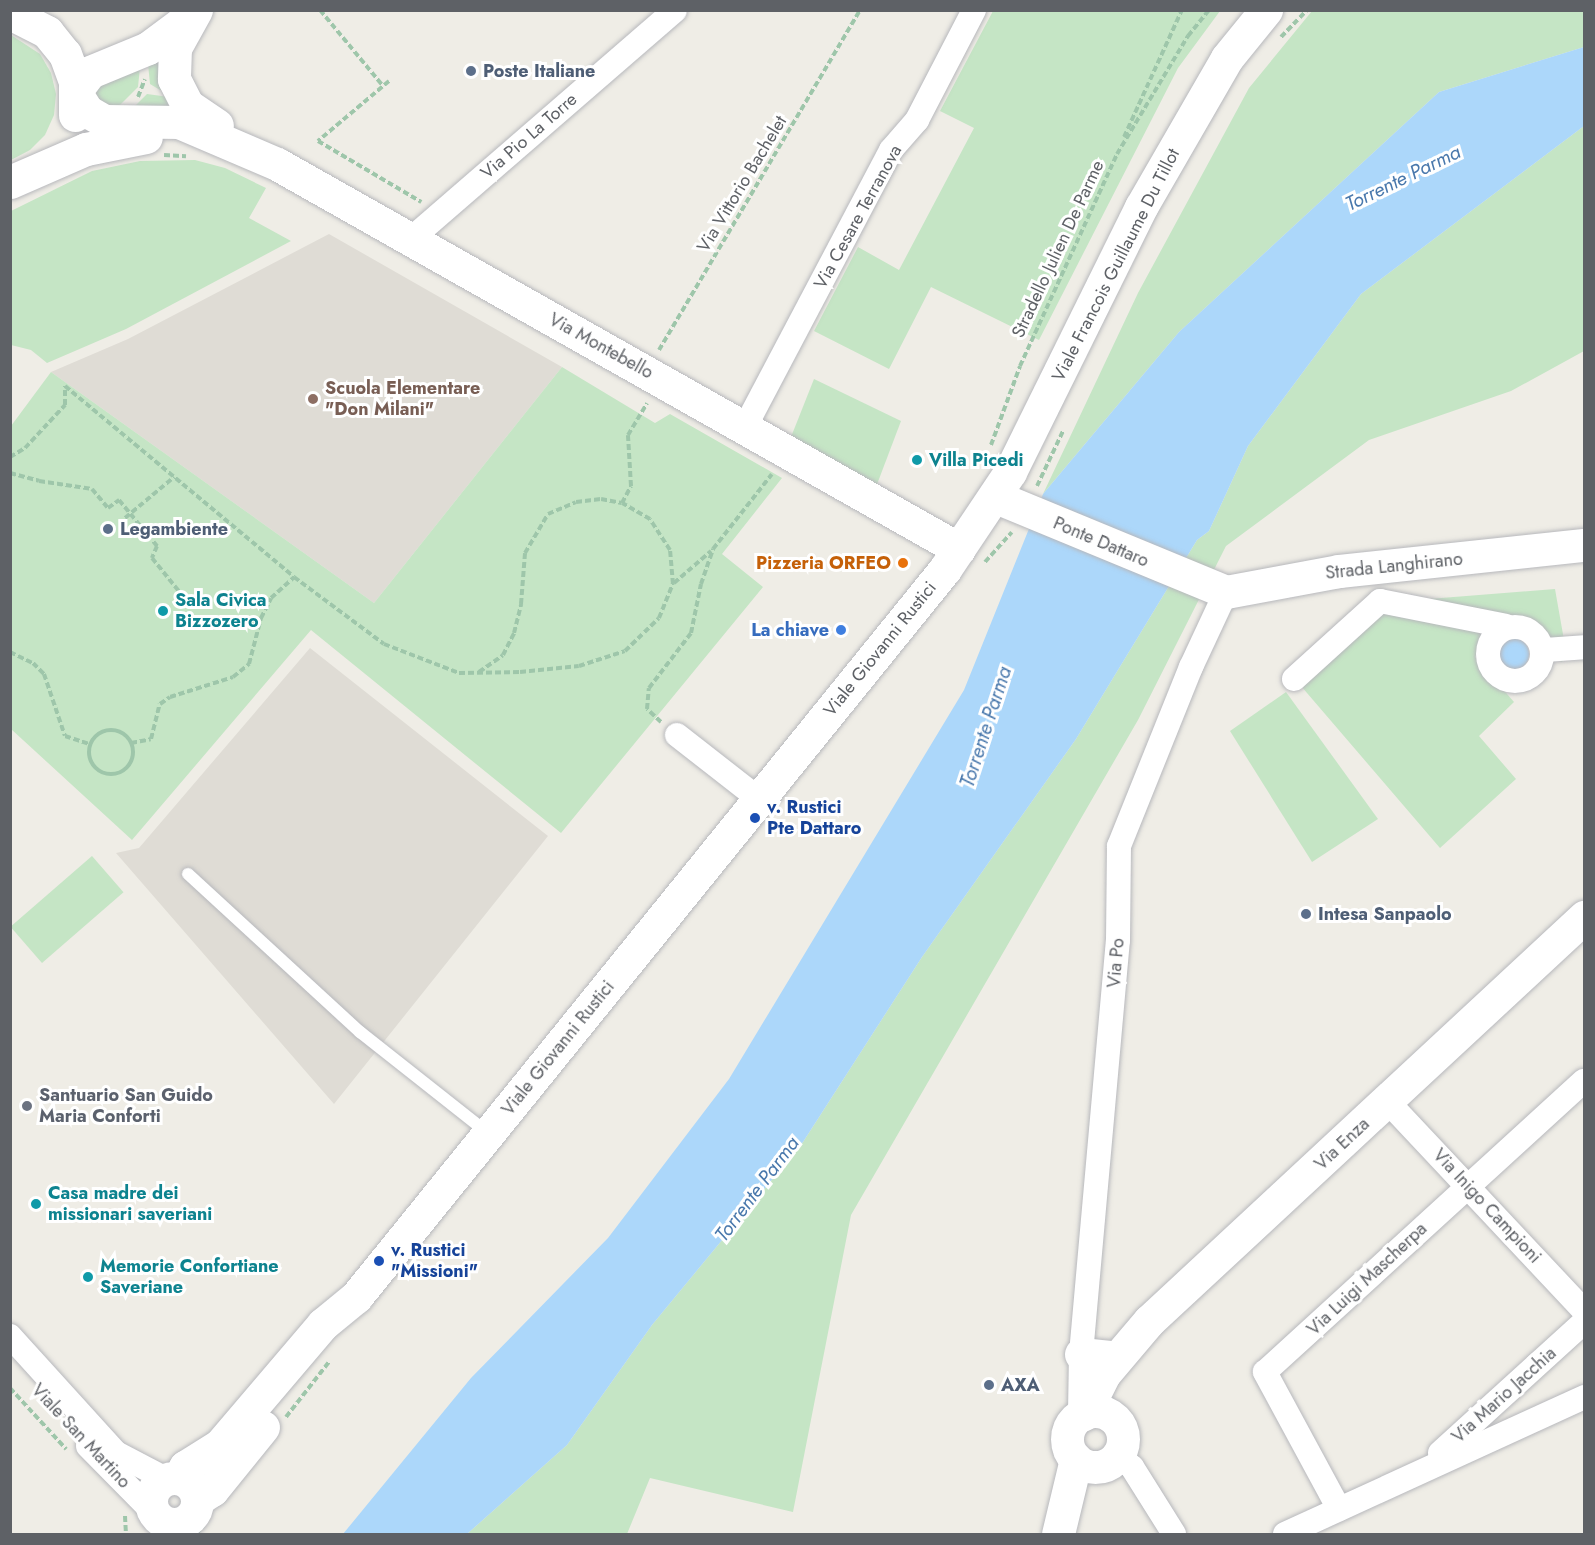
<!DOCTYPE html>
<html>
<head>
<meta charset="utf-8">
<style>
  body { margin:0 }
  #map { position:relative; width:1595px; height:1545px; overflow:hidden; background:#efede6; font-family:Jost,sans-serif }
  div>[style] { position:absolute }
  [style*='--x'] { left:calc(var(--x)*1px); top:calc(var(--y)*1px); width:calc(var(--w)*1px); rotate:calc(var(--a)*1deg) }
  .education>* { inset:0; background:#dfdcd5 }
  .green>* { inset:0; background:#c5e5c5; transform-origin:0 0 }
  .water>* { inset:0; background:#acd7fa }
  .round { border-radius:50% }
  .path>* { height:4px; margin-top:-2px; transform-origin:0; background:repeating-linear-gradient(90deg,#9ec6aa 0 6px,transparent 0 9px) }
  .path>.ring { margin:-2px; padding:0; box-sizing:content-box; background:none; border:4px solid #9ec6aa; border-radius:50% }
  .roads { filter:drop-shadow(0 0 2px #b7b8bc) drop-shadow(0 0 2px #b7b8bc) }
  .lane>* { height:12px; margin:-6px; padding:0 6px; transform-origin:6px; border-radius:6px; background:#fff }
  .street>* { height:24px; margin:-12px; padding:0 12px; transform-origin:12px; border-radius:12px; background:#fff }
  .street>.ring { margin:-12px; padding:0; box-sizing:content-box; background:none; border:24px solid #fff; border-radius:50% }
  .secondary>* { height:33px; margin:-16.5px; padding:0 16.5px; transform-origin:16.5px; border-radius:16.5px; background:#fff }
  .secondary>.ring { margin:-16.5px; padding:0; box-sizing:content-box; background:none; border:33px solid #fff; border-radius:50% }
  .dots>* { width:16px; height:16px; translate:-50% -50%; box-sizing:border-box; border:3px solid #fff; border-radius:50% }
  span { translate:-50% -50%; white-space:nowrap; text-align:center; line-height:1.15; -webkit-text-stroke:6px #fff; paint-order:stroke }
  .service-label { font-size:18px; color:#4e5e75; font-weight:700 }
  .left { translate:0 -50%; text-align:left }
  .street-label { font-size:18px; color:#5e6166 }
  .education-label { font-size:18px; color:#785e54; font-weight:700 }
  .culture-label { font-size:18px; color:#0d838f; font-weight:700 }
  .food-label { font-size:18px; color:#c56008; font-weight:700 }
  .right { translate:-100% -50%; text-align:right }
  .shop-label { font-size:18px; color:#366cbe; font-weight:700 }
  .transit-label { font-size:18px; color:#164399; font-weight:700 }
  .worship-label { font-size:18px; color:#5b616d; font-weight:700 }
  .water-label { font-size:20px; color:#4978ac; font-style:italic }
  .frame { position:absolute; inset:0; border:12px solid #5e6166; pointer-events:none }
</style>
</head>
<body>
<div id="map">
  <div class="education">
    <i style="clip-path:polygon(329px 234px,562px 367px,374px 603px,51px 372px,128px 339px)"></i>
    <i style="clip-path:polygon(310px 648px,548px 836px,334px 1104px,116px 853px,139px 848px)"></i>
  </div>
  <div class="green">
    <i style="clip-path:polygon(993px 11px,1220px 11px,1178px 68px,1039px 340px,931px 287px,889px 369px,814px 331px,858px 247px,899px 270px,974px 128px,940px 111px)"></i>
    <i style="clip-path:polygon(1312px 11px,1584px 11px,1584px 47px,1439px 92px,1179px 332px,1043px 494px,1138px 293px,1249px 88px)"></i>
    <i style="clip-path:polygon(11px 35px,40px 54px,51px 73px,56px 94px,54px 115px,45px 135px,30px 150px,11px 160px)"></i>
    <i style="clip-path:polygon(160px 58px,166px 90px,160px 90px,150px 84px,148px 64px)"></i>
    <i style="clip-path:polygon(140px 67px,138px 87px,119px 106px,117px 114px,89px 91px,91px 85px)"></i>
    <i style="clip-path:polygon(147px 94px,169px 97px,178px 111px,134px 107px)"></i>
    <i style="clip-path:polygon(1584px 126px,1584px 351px,1511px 391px,1369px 440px,1226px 546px,1138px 720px,851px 1215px,793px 1512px,650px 1478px,627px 1534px,467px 1534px,567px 1445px,652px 1325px,803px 1142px,922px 957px,1076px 739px,1197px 540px,1209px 531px,1248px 446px,1361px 294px)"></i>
    <i style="clip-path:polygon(195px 160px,225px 168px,266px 188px,249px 218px,291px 241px,126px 329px,47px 363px,31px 350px,11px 345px,11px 211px,92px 171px,140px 161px)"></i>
    <i style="clip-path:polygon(562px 367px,655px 423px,670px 414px,782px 478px,722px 554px,763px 587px,561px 833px,311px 630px,132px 840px,11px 729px,11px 426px,51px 372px,374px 603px)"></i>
    <i style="clip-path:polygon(814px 379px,901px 421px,876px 487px,791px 437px)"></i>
    <i style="clip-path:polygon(1555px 589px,1564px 640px,1580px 651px,1561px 662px,1523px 616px,1490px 624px,1475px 657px,1514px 702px,1479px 736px,1516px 779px,1440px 848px,1301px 686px,1391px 602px)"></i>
    <i style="clip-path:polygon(1286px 692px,1378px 819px,1312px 862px,1230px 731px)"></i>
    <i style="left:92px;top:856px;width:48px;height:108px;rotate:49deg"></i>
  </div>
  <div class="water">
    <i style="clip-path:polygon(1584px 47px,1584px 126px,1361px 294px,1248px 446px,1209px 531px,1197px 540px,1076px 739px,922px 957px,803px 1142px,652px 1325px,567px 1445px,467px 1534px,343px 1534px,471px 1378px,608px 1238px,729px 1079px,964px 690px,1043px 494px,1179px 332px,1439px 92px)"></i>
    <i class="round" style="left:1497px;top:638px;width:32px;height:32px"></i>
  </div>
  <div class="path">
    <i style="--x:320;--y:10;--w:99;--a:50.3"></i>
    <i style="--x:1281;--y:37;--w:37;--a:-46"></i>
    <i style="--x:389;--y:81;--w:93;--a:139.8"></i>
    <i style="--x:318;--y:141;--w:120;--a:30.6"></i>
    <i style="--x:138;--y:97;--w:19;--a:-69"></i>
    <i style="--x:1124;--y:137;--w:140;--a:-65.5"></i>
    <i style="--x:164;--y:155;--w:22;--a:3"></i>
    <i style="--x:659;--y:350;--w:395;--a:-59.4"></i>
    <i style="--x:991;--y:445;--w:84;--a:-69.8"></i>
    <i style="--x:1020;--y:366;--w:233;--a:-65.4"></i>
    <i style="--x:1117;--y:154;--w:138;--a:-59"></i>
    <i style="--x:1188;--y:36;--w:33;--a:-51"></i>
    <i style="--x:10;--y:457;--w:17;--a:-31"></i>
    <i style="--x:25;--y:448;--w:59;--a:-47.1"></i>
    <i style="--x:65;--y:405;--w:19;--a:-90"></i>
    <i style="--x:65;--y:386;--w:298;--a:39.8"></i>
    <i style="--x:294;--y:577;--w:112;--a:36.7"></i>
    <i style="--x:384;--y:644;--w:80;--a:21.1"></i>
    <i style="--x:459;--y:673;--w:61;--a:-0.9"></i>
    <i style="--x:520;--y:672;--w:59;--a:-5.8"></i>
    <i style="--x:579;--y:666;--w:48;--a:-18.1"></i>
    <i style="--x:625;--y:651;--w:47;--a:-44.1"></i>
    <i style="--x:659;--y:618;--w:37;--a:-68"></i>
    <i style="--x:673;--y:584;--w:34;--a:-95"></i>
    <i style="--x:670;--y:550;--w:37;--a:-123"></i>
    <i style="--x:650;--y:519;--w:32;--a:-150"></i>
    <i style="--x:622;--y:503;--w:19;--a:-62"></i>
    <i style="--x:631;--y:486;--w:51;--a:-93.4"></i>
    <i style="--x:628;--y:435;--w:37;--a:-59"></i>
    <i style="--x:10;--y:473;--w:30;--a:15"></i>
    <i style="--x:39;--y:481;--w:54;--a:8.6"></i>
    <i style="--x:92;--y:489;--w:25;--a:50"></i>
    <i style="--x:108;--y:508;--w:14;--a:-36"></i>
    <i style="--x:119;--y:500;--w:60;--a:50.4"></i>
    <i style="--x:157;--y:546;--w:13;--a:113"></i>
    <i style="--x:152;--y:558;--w:48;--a:51"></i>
    <i style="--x:182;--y:595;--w:9;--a:139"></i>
    <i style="--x:1037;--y:486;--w:61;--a:-64.7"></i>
    <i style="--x:125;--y:518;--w:64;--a:-39.9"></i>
    <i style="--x:985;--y:562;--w:40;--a:-48"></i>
    <i style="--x:674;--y:583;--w:49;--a:-40.9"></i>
    <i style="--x:10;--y:652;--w:25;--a:26"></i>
    <i style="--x:33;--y:663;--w:16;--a:45"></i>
    <i style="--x:44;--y:674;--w:65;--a:71.3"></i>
    <i style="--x:65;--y:736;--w:26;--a:18"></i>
    <i style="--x:479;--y:672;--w:29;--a:-35"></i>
    <i style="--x:503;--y:655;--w:25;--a:-63"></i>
    <i style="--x:514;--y:633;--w:30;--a:-76"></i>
    <i style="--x:521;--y:604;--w:51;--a:-85.5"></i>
    <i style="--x:525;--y:553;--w:45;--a:-59.5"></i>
    <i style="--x:548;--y:514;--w:30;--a:-23"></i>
    <i style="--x:576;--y:502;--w:25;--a:-7"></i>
    <i style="--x:601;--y:499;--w:21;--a:11"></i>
    <i style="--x:661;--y:722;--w:19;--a:-137"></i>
    <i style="--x:647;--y:709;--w:21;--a:-85"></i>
    <i style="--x:649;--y:688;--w:69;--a:-52.6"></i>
    <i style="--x:691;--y:633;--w:50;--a:-78.5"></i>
    <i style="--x:701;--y:584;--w:37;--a:-71"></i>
    <i style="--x:713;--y:549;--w:95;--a:-51.8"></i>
    <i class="ring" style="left:89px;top:730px;width:40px;height:40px"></i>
    <i style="--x:131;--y:743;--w:20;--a:-11"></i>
    <i style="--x:151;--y:739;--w:36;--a:-76"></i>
    <i style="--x:160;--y:704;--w:12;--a:-35"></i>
    <i style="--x:170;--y:697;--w:66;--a:-17.6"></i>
    <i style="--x:233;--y:677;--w:21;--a:-39"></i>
    <i style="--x:249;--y:664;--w:48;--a:-75.4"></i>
    <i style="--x:261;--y:618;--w:22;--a:-63"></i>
    <i style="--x:271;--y:598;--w:31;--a:-42"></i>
    <i style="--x:10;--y:1388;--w:83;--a:47.4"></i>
    <i style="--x:286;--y:1417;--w:70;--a:-52"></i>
    <i style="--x:125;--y:1516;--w:18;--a:87"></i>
    <i style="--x:196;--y:1534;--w:11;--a:-49"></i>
  </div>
  <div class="roads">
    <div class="lane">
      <i style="--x:188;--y:874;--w:234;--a:42.6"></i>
      <i style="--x:360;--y:1032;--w:163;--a:38.3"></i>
    </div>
    <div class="street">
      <i style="--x:411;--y:239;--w:349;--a:-40.9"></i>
      <i style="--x:745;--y:427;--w:313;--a:-62.2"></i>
      <i style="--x:891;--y:150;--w:40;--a:-49"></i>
      <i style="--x:917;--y:120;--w:124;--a:-62.6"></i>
      <i class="ring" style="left:1488px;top:627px;width:30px;height:30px"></i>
      <i style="--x:1545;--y:650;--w:39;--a:-4"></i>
      <i style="--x:1294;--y:679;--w:116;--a:-42.2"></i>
      <i style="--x:1380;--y:601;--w:128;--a:11.2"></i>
      <i style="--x:677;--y:735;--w:104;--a:38"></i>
      <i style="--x:1388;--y:1102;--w:287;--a:46.8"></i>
      <i style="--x:10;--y:1336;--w:158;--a:47.8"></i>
      <i style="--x:116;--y:1453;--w:56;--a:27.5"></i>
      <i style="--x:1080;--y:1412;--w:58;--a:-89"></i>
      <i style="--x:1081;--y:1354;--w:416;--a:-84.9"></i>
      <i style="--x:1118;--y:940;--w:94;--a:-89.4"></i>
      <i style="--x:1119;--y:846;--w:193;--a:-68.1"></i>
      <i style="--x:1191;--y:667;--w:83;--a:-65"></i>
      <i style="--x:88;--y:1446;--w:93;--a:45.4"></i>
      <i style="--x:1440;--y:1453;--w:195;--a:-42.3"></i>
      <i style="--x:1118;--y:1456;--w:18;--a:38"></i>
      <i style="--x:1132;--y:1467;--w:79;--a:57.9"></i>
      <i style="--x:1339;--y:1509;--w:156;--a:-118.4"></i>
      <i style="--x:1265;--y:1372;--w:432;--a:-42.4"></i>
      <i style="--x:1285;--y:1534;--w:329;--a:-24.6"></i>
    </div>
    <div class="secondary">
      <i style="--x:196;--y:10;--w:43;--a:118.9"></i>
      <i style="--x:175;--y:48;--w:31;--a:92"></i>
      <i style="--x:174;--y:79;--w:29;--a:63"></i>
      <i style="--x:187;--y:105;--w:36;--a:34"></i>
      <i style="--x:10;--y:13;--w:42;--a:27.2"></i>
      <i style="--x:47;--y:32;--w:28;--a:51"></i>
      <i style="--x:65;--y:54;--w:29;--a:70"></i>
      <i style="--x:75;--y:81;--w:34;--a:90"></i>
      <i style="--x:77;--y:89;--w:21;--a:-53"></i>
      <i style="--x:90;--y:72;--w:63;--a:-22.5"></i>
      <i style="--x:148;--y:48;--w:49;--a:-36.6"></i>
      <i style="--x:77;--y:95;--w:19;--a:58"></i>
      <i style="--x:87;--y:111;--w:20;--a:30"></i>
      <i style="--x:104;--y:121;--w:75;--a:0.8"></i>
      <i style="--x:179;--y:122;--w:107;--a:23.2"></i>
      <i style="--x:277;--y:164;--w:783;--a:29.45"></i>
      <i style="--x:10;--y:182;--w:83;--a:-23.5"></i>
      <i style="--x:86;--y:149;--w:61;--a:-11.3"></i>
      <i style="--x:996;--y:497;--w:249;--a:22.4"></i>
      <i style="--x:1226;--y:592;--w:115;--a:-10.5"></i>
      <i style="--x:1339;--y:571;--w:246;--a:-6.1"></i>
      <i style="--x:1081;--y:1354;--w:36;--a:6"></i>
      <i class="ring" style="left:1067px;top:1411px;width:23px;height:23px"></i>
      <i style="--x:1084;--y:1414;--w:45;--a:-63.4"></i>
      <i style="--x:1104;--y:1374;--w:70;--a:-49.7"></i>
      <i style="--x:1149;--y:1321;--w:594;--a:-42.88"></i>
      <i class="ring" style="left:151px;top:1478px;width:13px;height:13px"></i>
      <i style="--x:179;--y:1478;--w:13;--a:-61"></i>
      <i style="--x:185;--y:1467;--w:41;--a:-32.2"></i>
      <i style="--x:220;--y:1445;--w:159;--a:-49.6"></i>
      <i style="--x:323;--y:1324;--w:43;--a:-39.3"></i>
      <i style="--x:356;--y:1297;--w:936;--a:-51.02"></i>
      <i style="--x:945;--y:569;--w:117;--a:-56.2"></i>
      <i style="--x:1010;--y:472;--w:296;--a:-63.7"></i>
      <i style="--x:1141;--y:207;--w:172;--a:-60"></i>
      <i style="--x:1227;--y:58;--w:62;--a:-50.9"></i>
      <i style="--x:198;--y:1499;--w:17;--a:-33"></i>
      <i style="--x:212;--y:1490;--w:81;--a:-51"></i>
      <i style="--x:1058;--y:1534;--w:77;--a:-76.5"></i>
    </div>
  </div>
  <div class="dots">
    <i style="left:471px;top:71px;background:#5c6f8a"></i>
    <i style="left:313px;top:399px;background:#8d6e63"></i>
    <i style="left:917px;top:460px;background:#0f9aa8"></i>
    <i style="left:108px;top:529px;background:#5c6f8a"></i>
    <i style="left:903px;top:563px;background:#e8710a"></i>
    <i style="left:163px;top:611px;background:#0f9aa8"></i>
    <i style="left:841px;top:630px;background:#3f7fe0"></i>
    <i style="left:755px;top:818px;background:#1a4fb4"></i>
    <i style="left:1306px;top:914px;background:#5c6f8a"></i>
    <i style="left:27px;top:1106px;background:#6b7280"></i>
    <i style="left:36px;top:1204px;background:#0f9aa8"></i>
    <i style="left:379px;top:1261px;background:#1a4fb4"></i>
    <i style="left:88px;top:1277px;background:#0f9aa8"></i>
    <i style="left:989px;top:1385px;background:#5c6f8a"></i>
  </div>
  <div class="service-label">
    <span class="left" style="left:483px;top:71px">Poste Italiane</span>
    <span class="left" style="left:120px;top:529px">Legambiente</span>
    <span class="left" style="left:1318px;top:914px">Intesa Sanpaolo</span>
    <span class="left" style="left:1001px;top:1385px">AXA</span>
  </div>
  <div class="street-label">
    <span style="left:529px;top:136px;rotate:-41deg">Via Pio La Torre</span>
    <span style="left:742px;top:184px;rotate:-59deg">Via Vittorio Bachelet</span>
    <span style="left:858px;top:217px;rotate:-61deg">Via Cesare Terranova</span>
    <span style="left:1058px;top:249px;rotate:-65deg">Stradello Julien De Parme</span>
    <span style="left:1116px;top:265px;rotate:-63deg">Viale Francois Guillaume Du Tillot</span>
    <span style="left:601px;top:346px;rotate:29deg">Via Montebello</span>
    <span style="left:1101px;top:542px;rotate:23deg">Ponte Dattaro</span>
    <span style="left:1394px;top:566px;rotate:-6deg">Strada Langhirano</span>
    <span style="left:880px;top:649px;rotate:-51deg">Viale Giovanni Rustici</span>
    <span style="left:1116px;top:963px;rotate:-85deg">Via Po</span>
    <span style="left:558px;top:1048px;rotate:-51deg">Viale Giovanni Rustici</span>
    <span style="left:1342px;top:1144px;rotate:-43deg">Via Enza</span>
    <span style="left:1487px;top:1206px;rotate:47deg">Via Inigo Campioni</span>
    <span style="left:1367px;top:1279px;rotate:-43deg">Via Luigi Mascherpa</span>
    <span style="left:1504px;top:1395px;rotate:-42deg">Via Mario Jacchia</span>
    <span style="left:81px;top:1436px;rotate:47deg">Viale San Martino</span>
  </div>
  <div class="education-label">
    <span class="left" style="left:325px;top:399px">Scuola Elementare<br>"Don Milani"</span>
  </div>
  <div class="culture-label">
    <span class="left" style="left:929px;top:460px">Villa Picedi</span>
    <span class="left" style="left:175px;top:611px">Sala Civica<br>Bizzozero</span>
    <span class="left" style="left:48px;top:1204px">Casa madre dei<br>missionari saveriani</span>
    <span class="left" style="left:100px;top:1277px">Memorie Confortiane<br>Saveriane</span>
  </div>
  <div class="food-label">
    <span class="right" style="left:891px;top:563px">Pizzeria ORFEO</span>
  </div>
  <div class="shop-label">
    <span class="right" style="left:829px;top:630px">La chiave</span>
  </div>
  <div class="transit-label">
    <span class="left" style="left:767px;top:818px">v. Rustici<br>Pte Dattaro</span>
    <span class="left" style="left:391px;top:1261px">v. Rustici<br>"Missioni"</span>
  </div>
  <div class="worship-label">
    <span class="left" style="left:39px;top:1106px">Santuario San Guido<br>Maria Conforti</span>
  </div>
  <div class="water-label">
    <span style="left:1403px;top:178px;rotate:-26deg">Torrente Parma</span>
    <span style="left:986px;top:727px;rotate:-72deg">Torrente Parma</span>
    <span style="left:757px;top:1189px;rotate:-53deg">Torrente Parma</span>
  </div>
  <div class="frame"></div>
</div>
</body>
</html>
